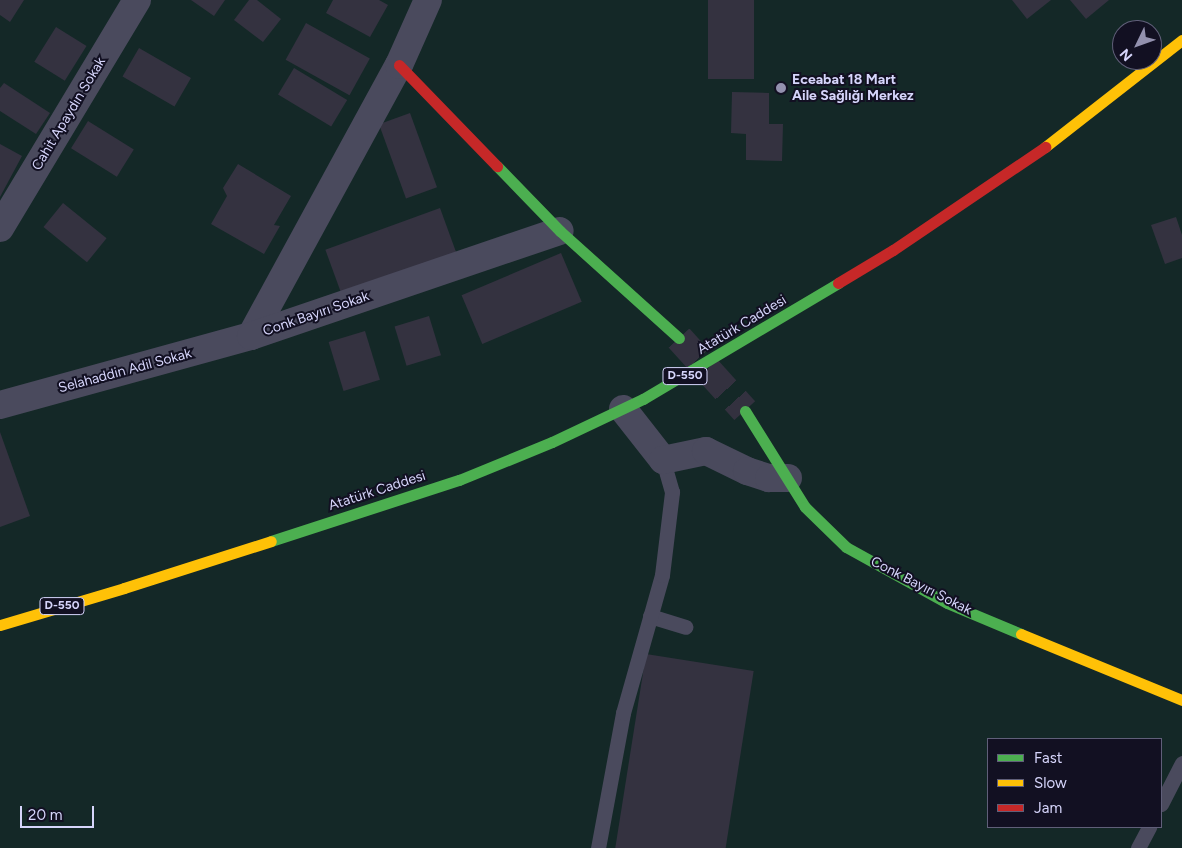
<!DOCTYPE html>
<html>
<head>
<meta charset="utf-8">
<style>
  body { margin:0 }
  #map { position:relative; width:1182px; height:848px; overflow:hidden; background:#16141e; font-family:Figtree,sans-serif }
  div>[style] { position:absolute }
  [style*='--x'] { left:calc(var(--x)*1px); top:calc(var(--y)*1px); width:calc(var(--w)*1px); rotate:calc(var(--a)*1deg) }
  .green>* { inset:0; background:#142827 }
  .building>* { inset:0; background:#343240; transform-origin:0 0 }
  .secondary-tunnel>* { height:28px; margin-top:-14px; transform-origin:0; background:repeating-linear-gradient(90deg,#33313f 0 28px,transparent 0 42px) }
  .lane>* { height:15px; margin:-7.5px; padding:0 7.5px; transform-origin:7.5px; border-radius:7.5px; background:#4a4a5d }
  .street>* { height:28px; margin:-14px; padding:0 14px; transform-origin:14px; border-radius:14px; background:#4a4a5d }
  .fast>* { height:11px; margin:-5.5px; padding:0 5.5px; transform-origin:5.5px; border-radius:5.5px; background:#4caf50 }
  .slow>* { height:11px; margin:-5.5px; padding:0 5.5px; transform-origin:5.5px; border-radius:5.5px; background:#ffc107 }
  .jam>* { height:11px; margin:-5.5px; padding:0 5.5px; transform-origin:5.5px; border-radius:5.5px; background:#c62828 }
  .dots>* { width:14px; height:14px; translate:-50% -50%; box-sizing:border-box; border:2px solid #121022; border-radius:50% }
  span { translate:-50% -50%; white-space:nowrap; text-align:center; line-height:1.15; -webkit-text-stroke:4px #121022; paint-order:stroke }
  .shield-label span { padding:1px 4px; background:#121022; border:1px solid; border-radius:4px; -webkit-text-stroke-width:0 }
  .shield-label { font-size:12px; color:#d6d5fb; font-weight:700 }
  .poi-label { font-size:14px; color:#d6d5fb; font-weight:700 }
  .left { translate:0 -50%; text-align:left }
  .street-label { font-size:14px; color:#d6d5fb }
  .legend { position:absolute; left:987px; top:738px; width:175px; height:90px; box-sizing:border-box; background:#121022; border:1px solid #605f79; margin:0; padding:6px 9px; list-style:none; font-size:15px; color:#d6d5fb }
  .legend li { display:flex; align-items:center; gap:10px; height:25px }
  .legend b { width:25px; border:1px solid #605f79 }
  .north { position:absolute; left:1112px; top:20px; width:50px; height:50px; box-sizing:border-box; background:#121022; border:1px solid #605f79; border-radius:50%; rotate:228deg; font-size:14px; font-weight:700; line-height:20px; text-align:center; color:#d6d5fb }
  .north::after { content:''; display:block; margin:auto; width:18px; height:22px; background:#9391ae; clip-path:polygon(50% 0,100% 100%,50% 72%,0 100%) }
  .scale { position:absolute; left:20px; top:806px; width:74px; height:22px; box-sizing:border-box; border:2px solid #d6d5fb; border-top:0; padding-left:6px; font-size:15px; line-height:18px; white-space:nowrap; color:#d6d5fb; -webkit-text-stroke:4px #121022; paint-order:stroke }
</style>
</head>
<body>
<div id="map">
  <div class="green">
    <i style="clip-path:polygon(evenodd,0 0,1182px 0,1182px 848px,0 848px,0 0,1122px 30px,1152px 30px,1152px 60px,1122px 60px,1122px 30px,0 0,988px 739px,1161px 739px,1161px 827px,988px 827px,988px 739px)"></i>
  </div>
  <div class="building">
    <i style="clip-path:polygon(0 0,24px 0,10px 22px,0 15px)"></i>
    <i style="clip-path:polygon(191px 0,225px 0,214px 16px)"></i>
    <i style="clip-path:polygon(249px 0,257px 0,281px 19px,263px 42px,234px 20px)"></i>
    <i style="clip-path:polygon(333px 0,379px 0,388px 5px,370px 37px,326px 13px)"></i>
    <i style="left:708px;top:0;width:46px;height:79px"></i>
    <i style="clip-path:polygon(1012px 0,1051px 0,1027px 19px)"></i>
    <i style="clip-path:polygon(1070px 0,1109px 0,1086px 19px)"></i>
    <i style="left:306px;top:23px;width:73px;height:42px;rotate:29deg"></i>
    <i style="left:56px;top:27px;width:36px;height:41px;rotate:32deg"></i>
    <i style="left:139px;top:48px;width:60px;height:33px;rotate:30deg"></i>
    <i style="left:294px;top:68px;width:62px;height:31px;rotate:31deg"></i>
    <i style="clip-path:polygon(4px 83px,50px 113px,36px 134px,0 111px,0 88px)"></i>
    <i style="clip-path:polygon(732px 92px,769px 93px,769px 124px,783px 124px,782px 161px,746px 160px,746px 134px,731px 133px)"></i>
    <i style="left:410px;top:113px;width:79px;height:33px;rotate:70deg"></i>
    <i style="left:88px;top:121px;width:54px;height:32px;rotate:32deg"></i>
    <i style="clip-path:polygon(0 144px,22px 156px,0 197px)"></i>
    <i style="clip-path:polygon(238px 164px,291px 196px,274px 225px,280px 226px,264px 254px,211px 224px,227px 196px,223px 188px)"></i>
    <i style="left:63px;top:203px;width:56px;height:31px;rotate:39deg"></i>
    <i style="left:440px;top:208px;width:49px;height:122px;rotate:70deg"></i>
    <i style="clip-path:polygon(1176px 217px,1182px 235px,1182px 258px,1165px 264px,1151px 225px)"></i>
    <i style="left:561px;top:253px;width:53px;height:108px;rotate:67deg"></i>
    <i style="left:429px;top:316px;width:41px;height:36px;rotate:73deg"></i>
    <i style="left:365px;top:331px;width:51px;height:38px;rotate:73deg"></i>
    <i style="clip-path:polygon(0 432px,30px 516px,0 527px)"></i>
    <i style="left:646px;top:654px;width:109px;height:197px;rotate:9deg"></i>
  </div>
  <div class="secondary-tunnel">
    <i style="--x:679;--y:338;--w:98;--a:47.9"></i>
  </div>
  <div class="lane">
    <i style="--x:650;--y:616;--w:37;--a:17"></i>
    <i style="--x:1161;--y:804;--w:46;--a:-62.9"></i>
    <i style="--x:598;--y:848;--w:137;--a:-79.5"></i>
    <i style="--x:623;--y:713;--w:143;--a:-74.2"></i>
    <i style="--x:662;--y:575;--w:84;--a:-83.1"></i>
    <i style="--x:672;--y:492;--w:33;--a:-106"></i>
    <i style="--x:1138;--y:848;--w:24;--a:-62"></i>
  </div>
  <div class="street">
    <i style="--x:0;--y:228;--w:266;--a:-59"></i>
    <i style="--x:251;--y:336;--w:309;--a:-61.4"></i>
    <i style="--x:399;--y:65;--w:71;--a:-66"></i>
    <i style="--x:0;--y:405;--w:260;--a:-15.4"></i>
    <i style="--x:251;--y:336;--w:326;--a:-18.8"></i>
    <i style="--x:623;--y:409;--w:65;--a:51.9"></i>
    <i style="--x:663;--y:460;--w:44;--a:-11.8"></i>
    <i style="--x:706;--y:451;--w:46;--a:26"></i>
    <i style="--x:747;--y:471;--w:23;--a:18"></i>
    <i style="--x:769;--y:478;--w:19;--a:0"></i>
  </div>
  <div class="fast">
    <i style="--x:497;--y:166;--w:91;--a:45.9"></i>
    <i style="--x:560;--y:231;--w:160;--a:42"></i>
    <i style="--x:745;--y:411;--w:113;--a:58"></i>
    <i style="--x:805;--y:507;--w:57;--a:44.3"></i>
    <i style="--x:846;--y:547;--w:115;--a:29"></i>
    <i style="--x:947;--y:603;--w:80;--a:22.7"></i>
    <i style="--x:271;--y:541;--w:198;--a:-18"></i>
    <i style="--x:459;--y:480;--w:100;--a:-22.2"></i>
    <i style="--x:552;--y:442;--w:101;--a:-25.3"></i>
    <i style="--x:643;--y:399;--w:227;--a:-30.7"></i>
  </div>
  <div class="slow">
    <i style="--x:1045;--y:147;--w:174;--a:-38"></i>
    <i style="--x:124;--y:588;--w:154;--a:-17.7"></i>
    <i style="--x:0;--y:625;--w:129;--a:-16.6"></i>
    <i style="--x:1021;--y:634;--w:174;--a:22.3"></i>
  </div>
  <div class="jam">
    <i style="--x:399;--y:65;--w:141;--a:45.9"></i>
    <i style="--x:838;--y:283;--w:64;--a:-31"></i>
    <i style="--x:893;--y:250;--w:184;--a:-34.1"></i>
  </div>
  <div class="dots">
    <i style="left:781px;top:88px;background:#9391ae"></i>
  </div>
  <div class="shield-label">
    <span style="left:685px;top:376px">D-550</span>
    <span style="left:62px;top:606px">D-550</span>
  </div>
  <div class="poi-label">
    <span class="left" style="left:792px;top:88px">Eceabat 18 Mart<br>Aile Sağlığı Merkez</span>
  </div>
  <div class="street-label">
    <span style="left:69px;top:114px;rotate:-59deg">Cahit Apaydın Sokak</span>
    <span style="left:316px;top:314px;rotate:-19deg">Conk Bayırı Sokak</span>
    <span style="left:742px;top:325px;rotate:-31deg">Atatürk Caddesi</span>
    <span style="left:125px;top:371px;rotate:-15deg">Selahaddin Adil Sokak</span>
    <span style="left:377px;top:491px;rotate:-18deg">Atatürk Caddesi</span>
    <span style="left:921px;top:586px;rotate:27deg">Conk Bayırı Sokak</span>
  </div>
  <ul class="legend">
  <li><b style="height:6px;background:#4caf50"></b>Fast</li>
  <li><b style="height:6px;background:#ffc107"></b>Slow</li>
  <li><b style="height:6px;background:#c62828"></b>Jam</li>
  </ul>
  <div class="north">N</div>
  <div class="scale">20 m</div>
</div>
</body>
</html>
